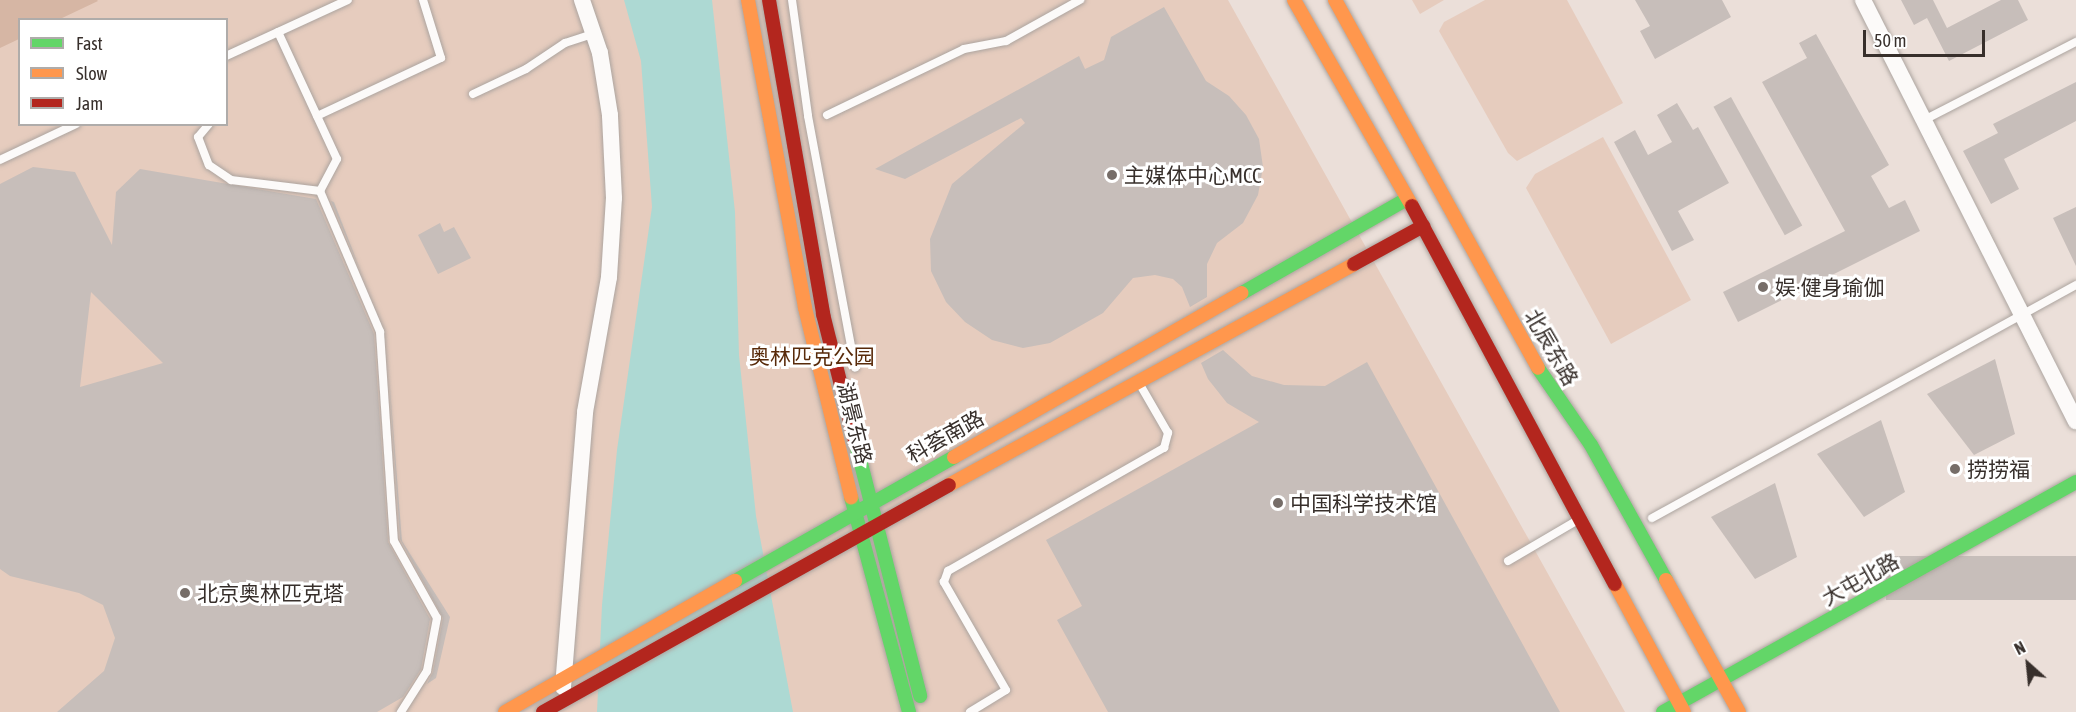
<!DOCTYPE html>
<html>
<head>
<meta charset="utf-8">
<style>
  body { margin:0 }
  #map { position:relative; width:2076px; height:712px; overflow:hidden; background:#ebdfd9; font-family:"Asap Condensed","Noto Sans SC",sans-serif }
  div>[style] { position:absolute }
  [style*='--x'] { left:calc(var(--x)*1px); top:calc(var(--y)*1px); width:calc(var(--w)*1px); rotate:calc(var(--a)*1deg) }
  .green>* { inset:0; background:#e6ccbe }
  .forest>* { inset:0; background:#d6b6a4 }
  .water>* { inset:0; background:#add9d3 }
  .building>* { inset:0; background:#c7beba; transform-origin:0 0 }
  .roads { filter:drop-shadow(0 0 2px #aca49f) drop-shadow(0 0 2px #aca49f) }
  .lane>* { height:8px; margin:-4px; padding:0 4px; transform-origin:4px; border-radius:4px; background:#fcfaf9 }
  .street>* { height:16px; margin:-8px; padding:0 8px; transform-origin:8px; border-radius:8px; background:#fcfaf9 }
  .fast>* { height:14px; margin:-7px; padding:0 7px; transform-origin:7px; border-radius:7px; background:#63d668 }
  .slow>* { height:14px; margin:-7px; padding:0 7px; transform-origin:7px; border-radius:7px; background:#ff974d }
  .jam>* { height:14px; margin:-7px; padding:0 7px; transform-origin:7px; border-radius:7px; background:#b3261e }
  .dots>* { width:16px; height:16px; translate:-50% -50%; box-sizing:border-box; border:3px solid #fff; border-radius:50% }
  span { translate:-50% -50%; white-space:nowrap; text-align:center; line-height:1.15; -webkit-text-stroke:6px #fff; paint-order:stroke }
  .poi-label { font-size:21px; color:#372f2b }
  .left { translate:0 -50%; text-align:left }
  .street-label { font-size:21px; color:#372f2b }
  .park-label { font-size:21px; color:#582a0a }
  .legend { position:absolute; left:18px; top:18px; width:210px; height:108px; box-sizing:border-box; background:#fff; border:2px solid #afacaa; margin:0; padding:8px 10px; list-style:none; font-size:18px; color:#372f2b }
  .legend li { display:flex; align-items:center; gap:12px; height:30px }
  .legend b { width:30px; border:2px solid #afacaa }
  .north { position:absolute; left:1998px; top:634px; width:60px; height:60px; -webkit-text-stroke:4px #fff; paint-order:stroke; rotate:333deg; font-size:16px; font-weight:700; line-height:24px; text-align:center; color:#372f2b }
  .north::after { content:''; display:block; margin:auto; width:21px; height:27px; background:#372f2b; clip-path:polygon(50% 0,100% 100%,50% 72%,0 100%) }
  .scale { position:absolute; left:1863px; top:30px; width:122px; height:27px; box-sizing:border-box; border:3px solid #372f2b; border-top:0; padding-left:8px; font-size:18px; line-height:21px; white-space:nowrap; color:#372f2b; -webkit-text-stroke:4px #fff; paint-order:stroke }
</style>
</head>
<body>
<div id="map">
  <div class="green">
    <i style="clip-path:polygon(evenodd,0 0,1228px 0,1625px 712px,0 712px,0 0,20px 20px,226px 20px,226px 124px,20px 124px,20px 20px)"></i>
    <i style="clip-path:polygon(1412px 0,1444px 0,1420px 14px)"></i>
    <i style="clip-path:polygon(1485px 0,1567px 0,1623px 103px,1517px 161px,1508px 153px,1439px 31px,1444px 22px)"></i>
    <i style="clip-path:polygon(1603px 137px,1691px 300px,1611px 344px,1526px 188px,1535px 174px)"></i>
  </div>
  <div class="forest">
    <i style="clip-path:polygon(0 0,97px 0,98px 1px,60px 19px,20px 20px,19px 39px,0 48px)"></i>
  </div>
  <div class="water">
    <i style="clip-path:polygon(624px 0,712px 0,735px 212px,739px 355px,756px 516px,793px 712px,597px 712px,602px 605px,617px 450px,652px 207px,641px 61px)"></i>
  </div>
  <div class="building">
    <i style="clip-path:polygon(1635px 0,1722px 0,1731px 17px,1655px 59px,1640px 31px,1650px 26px)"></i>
    <i style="clip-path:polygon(1901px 0,1933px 0,1947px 28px,2001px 0,2018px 0,2028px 20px,1949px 61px,1927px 18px,1914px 25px)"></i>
    <i style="clip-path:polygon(1164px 7px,1206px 81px,1229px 96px,1246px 115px,1259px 139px,1263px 167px,1258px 195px,1243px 223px,1217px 243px,1207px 264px,1207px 297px,1190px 307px,1182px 287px,1173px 279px,1155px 275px,1133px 278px,1103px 313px,1050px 343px,1023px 348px,992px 340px,965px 322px,946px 302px,931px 271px,930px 239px,952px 184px,1025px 123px,1021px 118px,905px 179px,875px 169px,1079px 56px,1085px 69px,1104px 60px,1111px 37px)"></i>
    <i style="clip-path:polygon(1816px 34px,1889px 165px,1871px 176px,1889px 208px,1905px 200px,1920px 231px,1738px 322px,1723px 292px,1845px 231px,1762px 82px,1807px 58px,1799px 43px)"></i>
    <i style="clip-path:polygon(2076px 82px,2076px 121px,2004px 159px,2019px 189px,1991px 204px,1963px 151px,1998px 133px,1993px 124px)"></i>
    <i style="left:1731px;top:97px;width:147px;height:20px;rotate:61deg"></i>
    <i style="clip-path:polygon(1677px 103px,1693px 130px,1698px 127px,1729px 183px,1678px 211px,1694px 240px,1672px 251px,1614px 142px,1635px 130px,1648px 155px,1672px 142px,1657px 115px)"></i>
    <i style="clip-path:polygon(evenodd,33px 167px,75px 172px,112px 245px,116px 192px,140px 169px,316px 199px,374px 334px,388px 542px,430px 619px,421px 669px,403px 697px,377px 712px,57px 712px,104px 671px,115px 638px,103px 605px,79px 593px,10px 576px,0 569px,0 184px,33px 167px,91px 292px,163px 363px,80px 387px,91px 292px)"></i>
    <i style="clip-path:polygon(331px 201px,334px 202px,361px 272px)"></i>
    <i style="clip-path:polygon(2076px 207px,2076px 266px,2053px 218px)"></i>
    <i style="clip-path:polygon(440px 223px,444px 232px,454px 227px,471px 258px,438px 274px,418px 235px)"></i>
    <i style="clip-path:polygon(1223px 350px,1252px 376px,1284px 385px,1325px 386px,1367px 362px,1560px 712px,1108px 712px,1057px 620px,1082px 606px,1046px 540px,1259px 422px,1227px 403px,1208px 379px,1201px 363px)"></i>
    <i style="clip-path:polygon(1995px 359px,2015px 434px,1974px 455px,1927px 394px)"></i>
    <i style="clip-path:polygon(389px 376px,402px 541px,450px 617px,436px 678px,427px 684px,433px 672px,443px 618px,400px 539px)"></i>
    <i style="clip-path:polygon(1881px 420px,1905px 492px,1864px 517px,1817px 454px)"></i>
    <i style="clip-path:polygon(1775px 483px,1797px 557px,1755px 579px,1711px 517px)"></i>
    <i style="left:2076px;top:556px;width:44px;height:190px;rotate:90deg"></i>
  </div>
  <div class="roads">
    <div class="lane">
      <i style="--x:792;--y:0;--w:117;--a:82.1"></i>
      <i style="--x:808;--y:116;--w:256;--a:79.4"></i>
      <i style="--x:278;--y:32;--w:140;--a:65.1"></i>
      <i style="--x:337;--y:159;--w:36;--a:118"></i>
      <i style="--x:226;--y:56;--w:134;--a:-24.7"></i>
      <i style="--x:473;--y:94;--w:59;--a:-25.3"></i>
      <i style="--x:526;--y:69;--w:47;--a:-33.7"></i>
      <i style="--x:565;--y:43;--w:29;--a:-18"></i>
      <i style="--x:827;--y:115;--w:152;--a:-25.7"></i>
      <i style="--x:964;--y:49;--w:43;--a:-10.8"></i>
      <i style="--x:1006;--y:41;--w:85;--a:-29"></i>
      <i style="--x:317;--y:116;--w:137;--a:-25.1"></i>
      <i style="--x:441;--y:58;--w:61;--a:-107.2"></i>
      <i style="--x:1924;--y:120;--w:171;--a:-27.2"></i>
      <i style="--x:209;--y:124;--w:17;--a:130"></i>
      <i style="--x:198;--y:137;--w:30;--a:69"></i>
      <i style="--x:209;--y:165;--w:27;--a:34"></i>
      <i style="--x:231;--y:180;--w:90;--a:7"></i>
      <i style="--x:320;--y:191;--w:153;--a:66.9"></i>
      <i style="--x:380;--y:332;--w:209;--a:86.2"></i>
      <i style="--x:394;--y:541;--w:88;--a:60.8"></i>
      <i style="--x:437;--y:618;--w:54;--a:100.7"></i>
      <i style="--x:427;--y:671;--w:49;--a:122.4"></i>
      <i style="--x:0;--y:160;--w:84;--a:-25.3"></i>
      <i style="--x:1652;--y:518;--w:484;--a:-28.8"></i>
      <i style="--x:1508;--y:561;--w:81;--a:-30.4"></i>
      <i style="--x:970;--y:712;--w:42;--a:-31.4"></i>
      <i style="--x:1006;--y:690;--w:125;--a:-119.9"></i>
      <i style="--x:944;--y:582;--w:12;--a:-70"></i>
      <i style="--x:948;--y:571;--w:249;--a:-29.7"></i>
      <i style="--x:1164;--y:448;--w:16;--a:-75"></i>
      <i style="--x:1168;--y:433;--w:58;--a:-120.1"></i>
    </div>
    <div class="street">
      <i style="--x:1863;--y:0;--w:472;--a:63.2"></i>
      <i style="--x:563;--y:687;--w:276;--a:-85.4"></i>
      <i style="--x:585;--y:412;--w:137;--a:-79.9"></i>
      <i style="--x:609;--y:277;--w:79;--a:-86.4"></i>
      <i style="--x:614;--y:198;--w:83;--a:-92.8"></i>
      <i style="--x:610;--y:115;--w:63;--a:-99.2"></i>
      <i style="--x:600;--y:53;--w:56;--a:-108.8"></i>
    </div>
    <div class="fast">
      <i style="--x:1242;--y:293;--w:190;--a:-29.7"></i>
      <i style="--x:1538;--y:368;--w:93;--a:55.5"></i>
      <i style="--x:1591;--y:445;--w:154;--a:60.9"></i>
      <i style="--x:856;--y:444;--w:260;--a:75.7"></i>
      <i style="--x:851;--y:497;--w:223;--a:74.9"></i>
      <i style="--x:735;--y:581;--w:252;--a:-29.5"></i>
      <i style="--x:1663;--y:712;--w:473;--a:-29.1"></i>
    </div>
    <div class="slow">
      <i style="--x:748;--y:0;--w:313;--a:79.5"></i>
      <i style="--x:805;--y:308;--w:195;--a:76.3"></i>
      <i style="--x:1294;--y:0;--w:237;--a:60.2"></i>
      <i style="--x:1335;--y:0;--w:420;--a:61.1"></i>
      <i style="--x:954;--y:457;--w:331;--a:-29.7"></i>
      <i style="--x:949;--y:485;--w:461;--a:-28.6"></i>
      <i style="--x:1666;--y:580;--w:151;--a:61.1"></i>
      <i style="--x:1615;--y:584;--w:145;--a:61.7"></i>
      <i style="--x:505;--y:712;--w:265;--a:-29.7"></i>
    </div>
    <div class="jam">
      <i style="--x:769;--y:0;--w:319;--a:80.2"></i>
      <i style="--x:823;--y:314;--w:134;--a:75.8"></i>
      <i style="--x:1412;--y:206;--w:429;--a:61.8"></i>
      <i style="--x:1354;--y:264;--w:79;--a:-28.8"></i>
      <i style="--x:543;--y:712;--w:465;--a:-29.2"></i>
    </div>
  </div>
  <div class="dots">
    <i style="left:1112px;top:175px;background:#766d68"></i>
    <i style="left:1763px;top:287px;background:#766d68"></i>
    <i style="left:1955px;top:469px;background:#766d68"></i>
    <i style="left:1278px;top:503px;background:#766d68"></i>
    <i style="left:185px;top:593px;background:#766d68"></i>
  </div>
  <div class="poi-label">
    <span class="left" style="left:1124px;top:175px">主媒体中心MCC</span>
    <span class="left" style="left:1775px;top:287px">娱·健身瑜伽</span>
    <span class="left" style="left:1967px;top:469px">捞捞福</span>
    <span class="left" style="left:1290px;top:503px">中国科学技术馆</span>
    <span class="left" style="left:197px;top:593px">北京奥林匹克塔</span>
  </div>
  <div class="street-label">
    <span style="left:1552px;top:347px;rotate:60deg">北辰东路</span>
    <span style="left:855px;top:423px;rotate:76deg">湖景东路</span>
    <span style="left:945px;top:436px;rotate:-29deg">科荟南路</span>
    <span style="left:1860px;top:579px;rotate:-29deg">大屯北路</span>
  </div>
  <div class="park-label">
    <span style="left:812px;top:356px">奥林匹克公园</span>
  </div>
  <ul class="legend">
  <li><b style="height:8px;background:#63d668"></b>Fast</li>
  <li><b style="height:8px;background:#ff974d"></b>Slow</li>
  <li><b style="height:8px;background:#b3261e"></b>Jam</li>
  </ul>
  <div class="north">N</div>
  <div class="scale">50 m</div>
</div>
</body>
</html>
